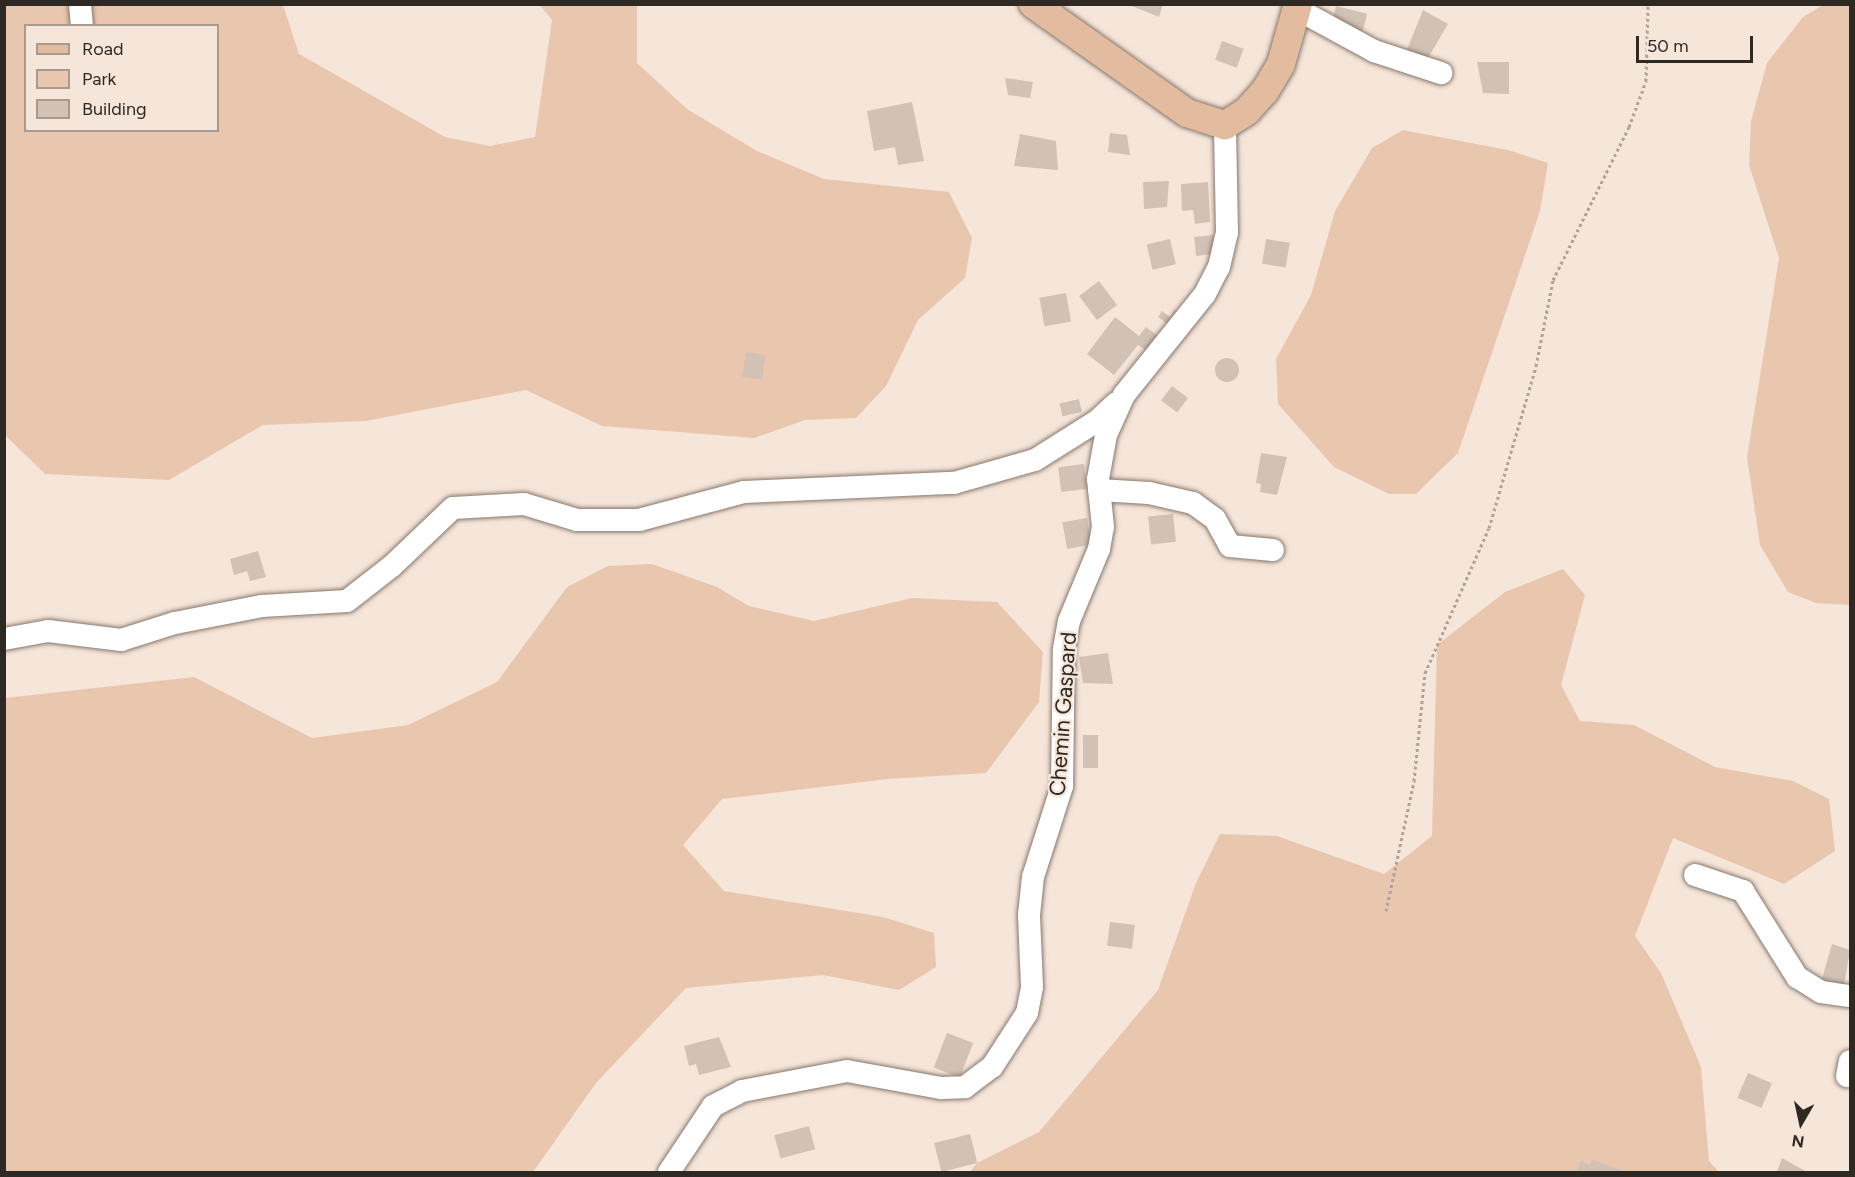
<!DOCTYPE html>
<html>
<head>
<meta charset="utf-8">
<style>
  body { margin:0 }
  #map { position:relative; width:1855px; height:1177px; overflow:hidden; background:#f6e5d9; font-family:Figtree,sans-serif }
  div>[style] { position:absolute }
  [style*='--x'] { left:calc(var(--x)*1px); top:calc(var(--y)*1px); width:calc(var(--w)*1px); rotate:calc(var(--a)*1deg) }
  .green>* { inset:0; background:#e9c7ae }
  .building>* { inset:0; background:#d2c1b5; transform-origin:0 0 }
  .round { border-radius:50% }
  .path>* { height:3px; margin-top:-1.5px; transform-origin:0; background:repeating-linear-gradient(90deg,#afa299 0 3px,transparent 0 6px) }
  .roads { filter:drop-shadow(0 0 2px #87786d) drop-shadow(0 0 2px #87786d) }
  .minor>* { height:22px; margin:-11px; padding:0 11px; transform-origin:11px; border-radius:11px; background:#fff }
  .major>* { height:28px; margin:-14px; padding:0 14px; transform-origin:14px; border-radius:14px; background:#e3bc9f }
  span { translate:-50% -50%; white-space:nowrap; text-align:center; line-height:1.15; -webkit-text-stroke:4.5px #f6e5d9; paint-order:stroke }
  .street-label { font-size:22px; color:#2f2924 }
  .frame { position:absolute; inset:0; border:6px solid #2f2924; pointer-events:none }
  .legend { position:absolute; left:24px; top:24px; width:195px; height:108px; box-sizing:border-box; background:#f6e5d9; border:2px solid #a69a91; margin:0; padding:8px 10px; list-style:none; font-size:18px; color:#2f2924 }
  .legend li { display:flex; align-items:center; gap:12px; height:30px }
  .legend b { width:30px; border:2px solid #a69a91 }
  .north { position:absolute; left:1771px; top:1093px; width:60px; height:60px; -webkit-text-stroke:4px #f6e5d9; paint-order:stroke; rotate:189deg; font-size:16px; font-weight:700; line-height:24px; text-align:center; color:#2f2924 }
  .north::after { content:''; display:block; margin:auto; width:21px; height:27px; background:#2f2924; clip-path:polygon(50% 0,100% 100%,50% 72%,0 100%) }
  .scale { position:absolute; left:1636px; top:36px; width:117px; height:27px; box-sizing:border-box; border:3px solid #2f2924; border-top:0; padding-left:8px; font-size:18px; line-height:21px; white-space:nowrap; color:#2f2924; -webkit-text-stroke:4px #f6e5d9; paint-order:stroke }
</style>
</head>
<body>
<div id="map">
  <div class="green">
    <i style="clip-path:polygon(evenodd,4px 5px,283px 5px,299px 54px,445px 137px,490px 146px,535px 137px,552px 20px,540px 5px,637px 5px,637px 63px,687px 109px,757px 151px,824px 179px,949px 192px,972px 238px,965px 278px,918px 320px,886px 386px,856px 418px,805px 420px,754px 438px,602px 426px,526px 390px,366px 421px,263px 425px,169px 480px,45px 474px,5px 435px,4px 5px,26px 26px,218px 26px,218px 130px,26px 130px,26px 26px)"></i>
    <i style="clip-path:polygon(1823px 5px,1850px 5px,1850px 605px,1816px 603px,1788px 592px,1760px 545px,1747px 457px,1779px 258px,1749px 165px,1751px 121px,1767px 63px,1803px 17px)"></i>
    <i style="clip-path:polygon(1403px 130px,1508px 150px,1548px 163px,1540px 211px,1458px 453px,1416px 494px,1389px 494px,1334px 467px,1278px 404px,1276px 359px,1311px 295px,1335px 211px,1372px 148px)"></i>
    <i style="clip-path:polygon(652px 564px,717px 587px,749px 606px,814px 621px,912px 598px,997px 602px,1043px 652px,1039px 702px,986px 773px,887px 779px,722px 799px,683px 845px,724px 891px,883px 917px,934px 933px,936px 967px,899px 990px,823px 975px,686px 988px,596px 1083px,533px 1172px,5px 1172px,5px 698px,194px 677px,312px 738px,408px 725px,497px 682px,567px 587px,608px 566px)"></i>
    <i style="clip-path:polygon(1563px 569px,1585px 595px,1561px 685px,1580px 721px,1634px 725px,1715px 767px,1793px 781px,1829px 799px,1835px 851px,1784px 884px,1673px 838px,1635px 936px,1661px 973px,1701px 1067px,1709px 1161px,1719px 1172px,970px 1172px,977px 1163px,1039px 1132px,1158px 990px,1196px 883px,1220px 834px,1277px 836px,1384px 874px,1432px 836px,1437px 645px,1505px 592px)"></i>
  </div>
  <div class="building">
    <i style="clip-path:polygon(1127px 4px,1163px 4px,1159px 17px)"></i>
    <i style="left:1336px;top:6px;width:32px;height:19px;rotate:14deg"></i>
    <i style="clip-path:polygon(1423px 10px,1448px 24px,1425px 63px,1406px 52px)"></i>
    <i style="left:1222px;top:41px;width:23px;height:20px;rotate:20deg"></i>
    <i style="clip-path:polygon(1477px 62px,1509px 62px,1509px 94px,1483px 93px)"></i>
    <i style="clip-path:polygon(1005px 78px,1033px 82px,1030px 98px,1008px 95px)"></i>
    <i style="clip-path:polygon(912px 102px,924px 161px,898px 165px,895px 147px,874px 151px,867px 111px)"></i>
    <i style="clip-path:polygon(1110px 133px,1127px 135px,1130px 155px,1108px 152px)"></i>
    <i style="clip-path:polygon(1020px 134px,1056px 141px,1058px 170px,1014px 166px)"></i>
    <i style="clip-path:polygon(1169px 181px,1167px 207px,1144px 209px,1143px 182px)"></i>
    <i style="clip-path:polygon(1208px 182px,1210px 222px,1195px 224px,1193px 210px,1182px 211px,1181px 184px)"></i>
    <i style="left:1213px;top:235px;width:19px;height:19px;rotate:84deg"></i>
    <i style="left:1170px;top:239px;width:26px;height:24px;rotate:77deg"></i>
    <i style="left:1266px;top:239px;width:24px;height:25px;rotate:9deg"></i>
    <i style="left:1099px;top:281px;width:30px;height:25px;rotate:53deg"></i>
    <i style="left:1066px;top:293px;width:29px;height:27px;rotate:80deg"></i>
    <i style="clip-path:polygon(1175px 310px,1181px 314px,1172px 327px,1158px 317px,1162px 311px,1170px 317px)"></i>
    <i style="clip-path:polygon(1115px 317px,1139px 336px,1146px 327px,1159px 337px,1148px 352px,1138px 345px,1114px 375px,1087px 354px)"></i>
    <i style="left:746px;top:352px;width:20px;height:25px;rotate:9deg"></i>
    <i class="round" style="left:1215px;top:358px;width:24px;height:24px"></i>
    <i style="left:1172px;top:386px;width:20px;height:18px;rotate:37deg"></i>
    <i style="left:1079px;top:399px;width:13px;height:20px;rotate:77deg"></i>
    <i style="clip-path:polygon(1261px 453px,1287px 457px,1277px 495px,1260px 492px,1261px 484px,1256px 483px)"></i>
    <i style="left:1084px;top:464px;width:25px;height:26px;rotate:83deg"></i>
    <i style="left:1173px;top:514px;width:28px;height:25px;rotate:84deg"></i>
    <i style="left:1087px;top:518px;width:27px;height:25px;rotate:80deg"></i>
    <i style="clip-path:polygon(258px 551px,266px 577px,250px 581px,247px 571px,234px 575px,230px 559px)"></i>
    <i style="clip-path:polygon(1108px 653px,1113px 684px,1083px 683px,1079px 657px)"></i>
    <i style="left:1083px;top:735px;width:15px;height:33px"></i>
    <i style="left:1110px;top:922px;width:25px;height:24px;rotate:7deg"></i>
    <i style="clip-path:polygon(1832px 944px,1850px 950px,1844px 985px,1822px 979px)"></i>
    <i style="left:947px;top:1033px;width:28px;height:37px;rotate:21deg"></i>
    <i style="clip-path:polygon(719px 1037px,731px 1067px,699px 1075px,696px 1064px,689px 1066px,684px 1046px)"></i>
    <i style="left:1748px;top:1073px;width:26px;height:27px;rotate:23deg"></i>
    <i style="left:809px;top:1126px;width:24px;height:36px;rotate:75deg"></i>
    <i style="left:970px;top:1134px;width:30px;height:37px;rotate:76deg"></i>
    <i style="clip-path:polygon(1782px 1158px,1807px 1172px,1777px 1172px)"></i>
    <i style="clip-path:polygon(1592px 1159px,1625px 1172px,1576px 1172px,1581px 1161px,1590px 1165px)"></i>
  </div>
  <div class="path">
    <i style="--x:1386;--y:911;--w:133;--a:-77.8"></i>
    <i style="--x:1414;--y:781;--w:109;--a:-84.2"></i>
    <i style="--x:1425;--y:673;--w:158;--a:-66.2"></i>
    <i style="--x:1489;--y:528;--w:169;--a:-73.8"></i>
    <i style="--x:1536;--y:366;--w:88;--a:-78.8"></i>
    <i style="--x:1553;--y:280;--w:171;--a:-63.6"></i>
    <i style="--x:1629;--y:127;--w:49;--a:-69.7"></i>
    <i style="--x:1646;--y:81;--w:77;--a:-88.5"></i>
  </div>
  <div class="roads">
    <div class="minor">
      <i style="--x:80;--y:4;--w:22;--a:85"></i>
      <i style="--x:1297;--y:9;--w:88;--a:28.6"></i>
      <i style="--x:1374;--y:51;--w:71;--a:18.2"></i>
      <i style="--x:1099;--y:490;--w:50;--a:3.4"></i>
      <i style="--x:1149;--y:493;--w:45;--a:12.8"></i>
      <i style="--x:1193;--y:503;--w:27;--a:36"></i>
      <i style="--x:1215;--y:519;--w:31;--a:61"></i>
      <i style="--x:1230;--y:546;--w:43;--a:5.3"></i>
      <i style="--x:4;--y:639;--w:45;--a:-10.3"></i>
      <i style="--x:48;--y:631;--w:74;--a:7"></i>
      <i style="--x:121;--y:640;--w:57;--a:-17.5"></i>
      <i style="--x:175;--y:623;--w:89;--a:-11.1"></i>
      <i style="--x:262;--y:606;--w:85;--a:-3.4"></i>
      <i style="--x:347;--y:601;--w:57;--a:-37.9"></i>
      <i style="--x:392;--y:566;--w:84;--a:-43.6"></i>
      <i style="--x:453;--y:508;--w:71;--a:-3.2"></i>
      <i style="--x:524;--y:504;--w:55;--a:16.8"></i>
      <i style="--x:577;--y:520;--w:62;--a:0"></i>
      <i style="--x:639;--y:520;--w:109;--a:-14.9"></i>
      <i style="--x:744;--y:492;--w:210;--a:-2.5"></i>
      <i style="--x:954;--y:483;--w:84;--a:-15.9"></i>
      <i style="--x:1035;--y:460;--w:73;--a:-32.2"></i>
      <i style="--x:1097;--y:421;--w:26;--a:-43"></i>
      <i style="--x:1695;--y:875;--w:51;--a:18.4"></i>
      <i style="--x:1743;--y:891;--w:102;--a:57.9"></i>
      <i style="--x:1797;--y:977;--w:28;--a:32"></i>
      <i style="--x:1821;--y:992;--w:29;--a:8"></i>
      <i style="--x:1847;--y:1076;--w:15;--a:-79"></i>
      <i style="--x:669;--y:1172;--w:79;--a:-56.3"></i>
      <i style="--x:713;--y:1106;--w:33;--a:-27"></i>
      <i style="--x:742;--y:1091;--w:107;--a:-10.8"></i>
      <i style="--x:847;--y:1071;--w:96;--a:10.3"></i>
      <i style="--x:941;--y:1088;--w:24;--a:-2"></i>
      <i style="--x:965;--y:1087;--w:34;--a:-37"></i>
      <i style="--x:992;--y:1067;--w:64;--a:-57.1"></i>
      <i style="--x:1027;--y:1013;--w:26;--a:-79"></i>
      <i style="--x:1032;--y:987;--w:72;--a:-92.4"></i>
      <i style="--x:1029;--y:915;--w:38;--a:-84"></i>
      <i style="--x:1033;--y:877;--w:96;--a:-72.3"></i>
      <i style="--x:1062;--y:786;--w:137;--a:-89.2"></i>
      <i style="--x:1064;--y:649;--w:28;--a:-80"></i>
      <i style="--x:1069;--y:621;--w:78;--a:-67.4"></i>
      <i style="--x:1099;--y:549;--w:22;--a:-80"></i>
      <i style="--x:1103;--y:527;--w:48;--a:-95.9"></i>
      <i style="--x:1098;--y:479;--w:45;--a:-79.7"></i>
      <i style="--x:1106;--y:435;--w:44;--a:-65.8"></i>
      <i style="--x:1124;--y:395;--w:129;--a:-51.3"></i>
      <i style="--x:1205;--y:294;--w:30;--a:-63"></i>
      <i style="--x:1219;--y:267;--w:36;--a:-77"></i>
      <i style="--x:1227;--y:232;--w:107;--a:-91.1"></i>
    </div>
    <div class="major">
      <i style="--x:1033;--y:4;--w:189;--a:35.3"></i>
      <i style="--x:1187;--y:113;--w:40;--a:18"></i>
      <i style="--x:1225;--y:125;--w:26;--a:-32"></i>
      <i style="--x:1247;--y:111;--w:27;--a:-48"></i>
      <i style="--x:1265;--y:91;--w:31;--a:-59"></i>
      <i style="--x:1281;--y:64;--w:62;--a:-74.2"></i>
    </div>
  </div>
  <div class="street-label">
    <span style="left:1063px;top:714px;rotate:-86deg">Chemin Gaspard</span>
  </div>
  <div class="frame"></div>
  <ul class="legend">
  <li><b style="height:8px;background:#e3bc9f"></b>Road</li>
  <li><b style="height:16px;background:#e9c7ae"></b>Park</li>
  <li><b style="height:16px;background:#d2c1b5"></b>Building</li>
  </ul>
  <div class="north">N</div>
  <div class="scale">50 m</div>
</div>
</body>
</html>
